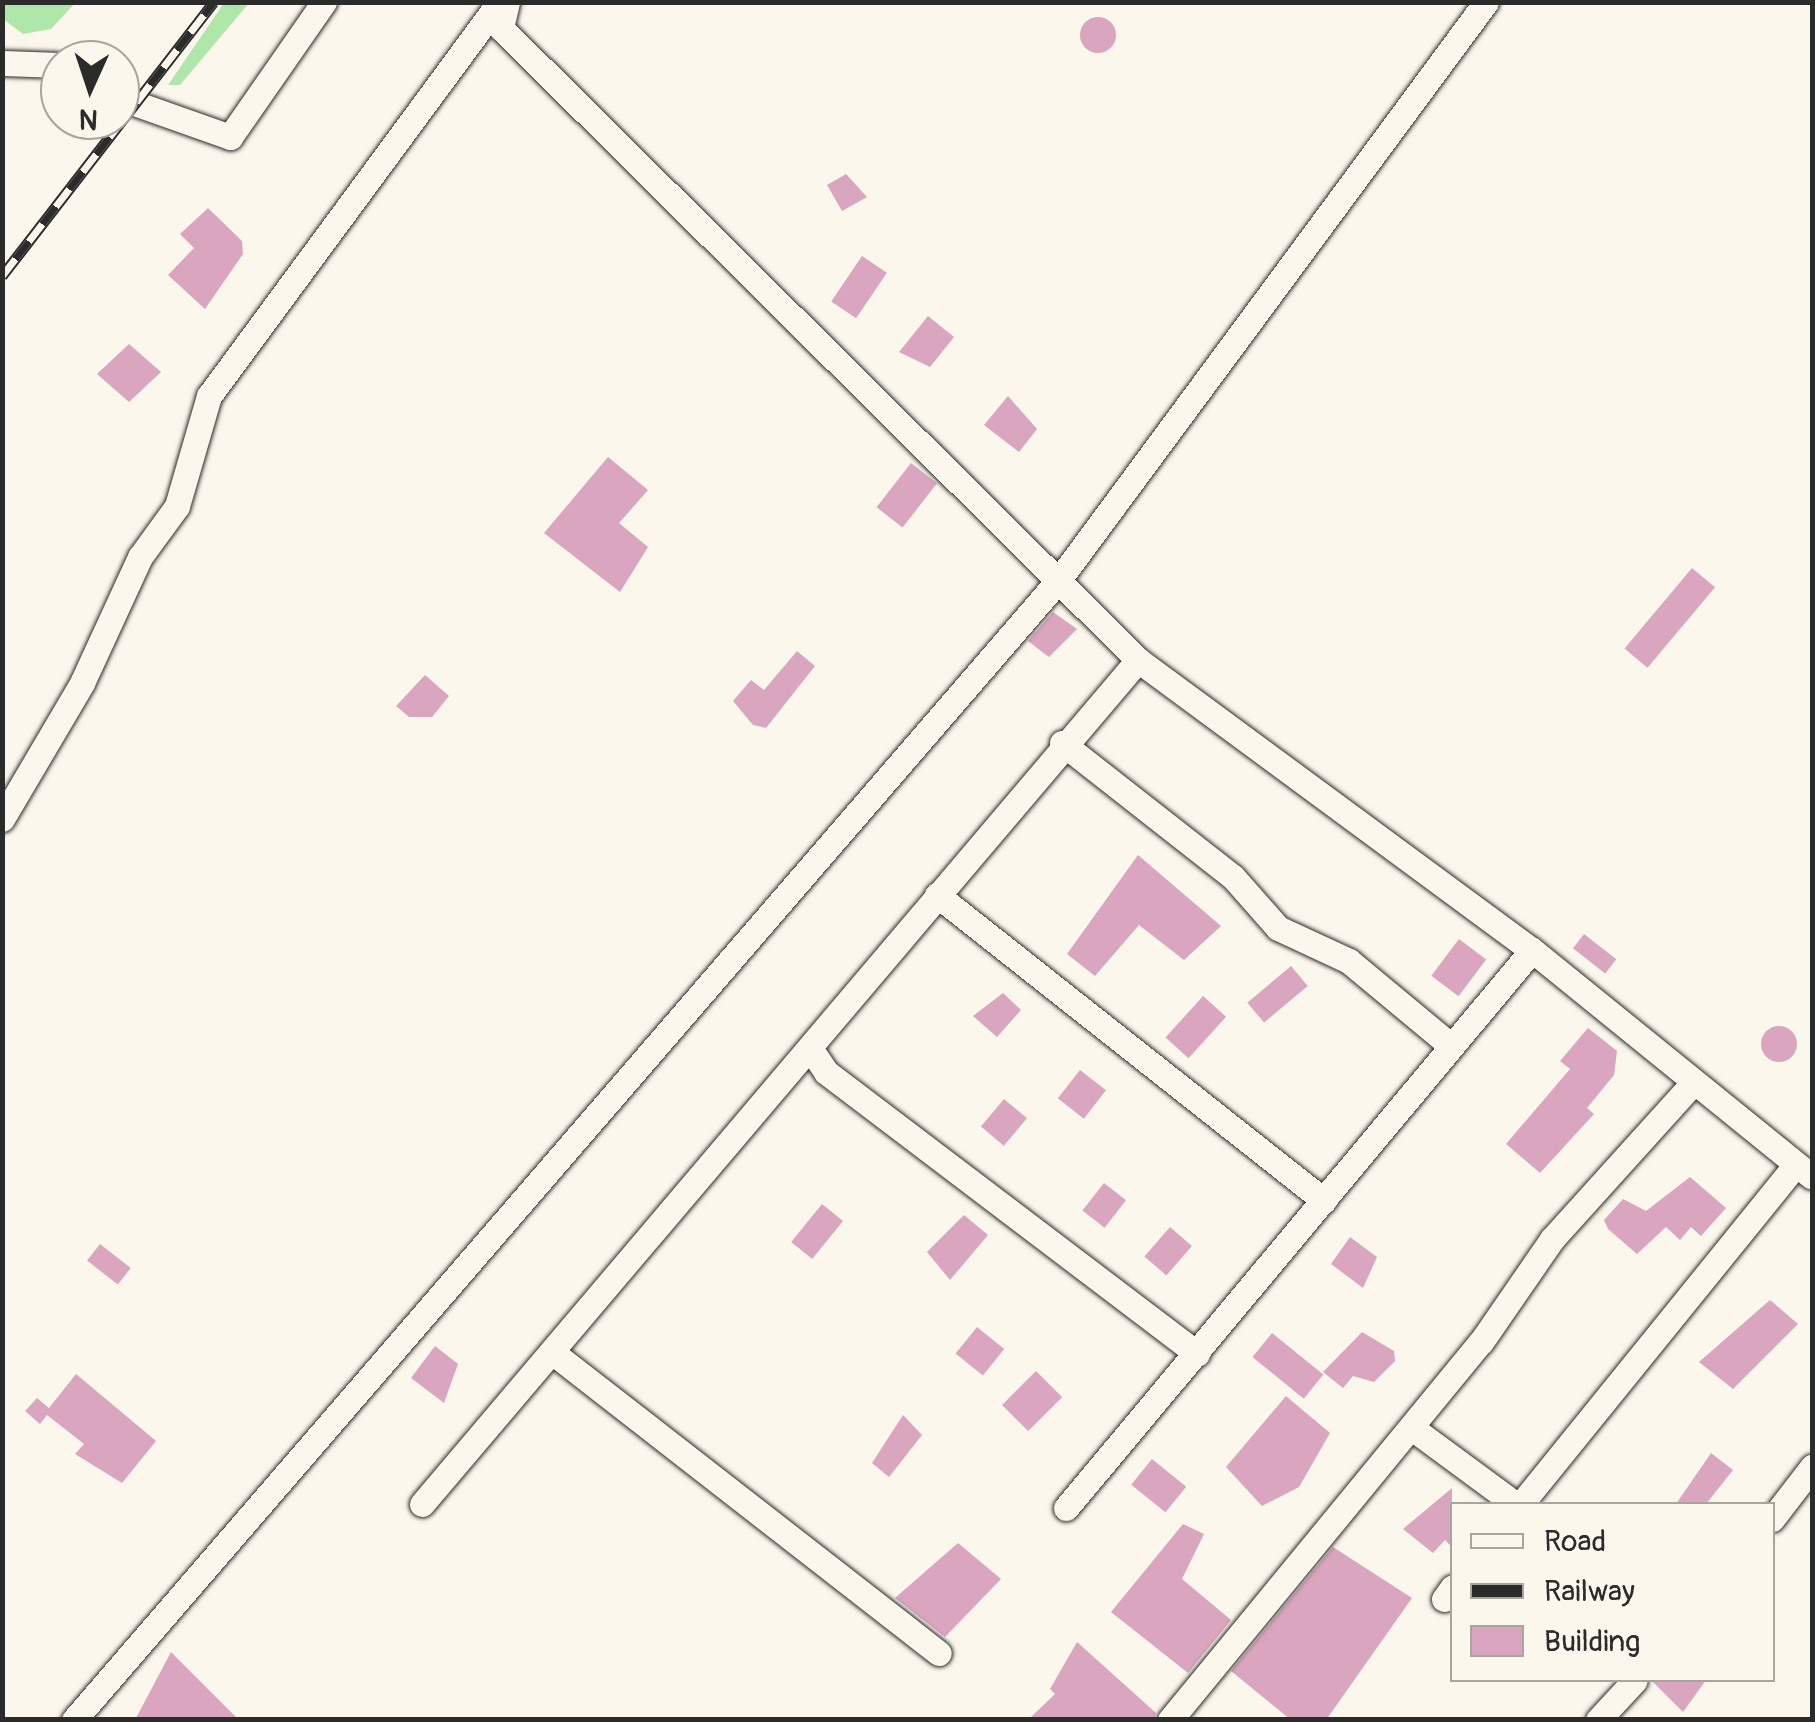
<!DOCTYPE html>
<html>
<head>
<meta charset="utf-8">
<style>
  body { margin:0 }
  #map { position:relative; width:1815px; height:1722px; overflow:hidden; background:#fbf7ec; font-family:Pangolin,sans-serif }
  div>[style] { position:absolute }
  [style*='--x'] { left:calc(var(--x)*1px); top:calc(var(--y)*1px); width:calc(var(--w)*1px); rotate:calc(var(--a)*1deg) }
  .green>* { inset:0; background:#afe6a9 }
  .building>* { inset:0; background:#daa5be; transform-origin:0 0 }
  .round { border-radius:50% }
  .roads { filter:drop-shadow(0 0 2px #2b2b2b) drop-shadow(0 0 2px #2b2b2b) }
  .minor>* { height:25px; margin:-12.5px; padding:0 12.5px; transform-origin:12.5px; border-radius:12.5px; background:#fbf7ec }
  .rail>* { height:11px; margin-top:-5.5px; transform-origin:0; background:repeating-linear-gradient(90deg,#fbf7ec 0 22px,#2b2b2b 0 44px); box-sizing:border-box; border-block:2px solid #2b2b2b }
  span { translate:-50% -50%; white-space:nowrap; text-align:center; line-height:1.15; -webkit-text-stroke:10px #fbf7ec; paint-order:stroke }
  .frame { position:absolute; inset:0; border:5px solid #2b2b2b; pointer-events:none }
  .legend { position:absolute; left:1450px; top:1502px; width:325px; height:180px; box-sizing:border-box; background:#fbf7ec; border:2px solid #a8a59f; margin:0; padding:12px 18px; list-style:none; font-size:30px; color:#2b2b2b }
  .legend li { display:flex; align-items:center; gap:20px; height:50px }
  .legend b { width:50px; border:2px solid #a8a59f }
  .north { position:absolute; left:40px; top:40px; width:100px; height:100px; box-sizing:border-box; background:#fbf7ec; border:2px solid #a8a59f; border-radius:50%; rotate:183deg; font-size:28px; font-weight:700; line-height:40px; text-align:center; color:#2b2b2b }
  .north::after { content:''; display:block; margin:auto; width:35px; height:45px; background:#2b2b2b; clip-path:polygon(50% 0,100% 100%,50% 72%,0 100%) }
</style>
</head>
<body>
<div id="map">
  <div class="green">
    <i style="clip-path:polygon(3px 2px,75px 2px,75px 3px,51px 29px,23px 34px,3px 19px)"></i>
    <i style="clip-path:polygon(224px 3px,249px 3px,180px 85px,168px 85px)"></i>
  </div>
  <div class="building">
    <i class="round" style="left:1080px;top:17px;width:36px;height:36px"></i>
    <i style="clip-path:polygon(846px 174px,867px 197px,842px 211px,827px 185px)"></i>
    <i style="clip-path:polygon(208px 208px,242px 241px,243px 254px,205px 309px,168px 275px,194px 248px,180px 234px)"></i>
    <i style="left:862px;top:256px;width:30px;height:55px;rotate:34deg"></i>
    <i style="clip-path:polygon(928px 316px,954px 337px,930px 367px,899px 352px)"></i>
    <i style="clip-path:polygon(129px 344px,161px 372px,129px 402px,97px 374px)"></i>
    <i style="clip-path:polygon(1008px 396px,1037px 429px,1019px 452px,984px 425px)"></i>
    <i style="clip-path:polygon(608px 457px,648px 490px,619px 523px,648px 547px,620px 592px,544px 533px)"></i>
    <i style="left:911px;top:463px;width:33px;height:56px;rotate:38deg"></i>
    <i style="left:1692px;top:568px;width:30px;height:105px;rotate:40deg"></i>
    <i style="clip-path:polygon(1053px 612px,1077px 629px,1049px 657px,1028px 641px)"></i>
    <i style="clip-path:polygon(797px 651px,815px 666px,766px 728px,753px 725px,733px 701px,751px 680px,764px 690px)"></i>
    <i style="clip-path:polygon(425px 675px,449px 696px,432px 717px,409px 717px,396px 706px)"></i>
    <i style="clip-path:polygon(1138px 855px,1221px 926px,1184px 960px,1139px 925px,1095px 976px,1067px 954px)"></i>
    <i style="left:1584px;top:934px;width:41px;height:18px;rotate:38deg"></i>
    <i style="left:1459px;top:939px;width:34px;height:46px;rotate:37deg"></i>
    <i style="left:1291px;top:966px;width:26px;height:57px;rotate:50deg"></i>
    <i style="clip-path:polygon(1003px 993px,1021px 1010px,997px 1037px,973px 1016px)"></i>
    <i style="left:1203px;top:996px;width:31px;height:56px;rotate:42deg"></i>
    <i class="round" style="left:1761px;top:1026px;width:36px;height:36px"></i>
    <i style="clip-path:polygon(1588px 1028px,1617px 1051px,1614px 1075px,1587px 1108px,1594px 1114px,1540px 1173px,1506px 1144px,1570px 1069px,1560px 1061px)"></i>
    <i style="left:1080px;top:1070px;width:33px;height:36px;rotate:38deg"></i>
    <i style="left:1004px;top:1099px;width:30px;height:36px;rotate:40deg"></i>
    <i style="clip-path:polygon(1690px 1177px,1726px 1208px,1701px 1236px,1691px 1227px,1680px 1240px,1666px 1227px,1637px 1254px,1608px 1229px,1604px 1220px,1623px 1199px,1646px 1211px)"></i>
    <i style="left:1104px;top:1183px;width:28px;height:35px;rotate:38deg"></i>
    <i style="left:822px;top:1204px;width:27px;height:49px;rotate:39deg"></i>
    <i style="clip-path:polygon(964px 1215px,988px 1235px,950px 1280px,927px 1252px)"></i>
    <i style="left:1170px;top:1227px;width:29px;height:39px;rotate:41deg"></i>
    <i style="clip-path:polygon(1350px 1237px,1377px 1257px,1363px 1288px,1331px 1264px)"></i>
    <i style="left:100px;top:1244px;width:39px;height:21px;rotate:38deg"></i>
    <i style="clip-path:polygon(1770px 1300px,1798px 1324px,1733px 1389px,1699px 1362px)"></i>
    <i style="left:977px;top:1327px;width:35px;height:34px;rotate:39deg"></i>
    <i style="clip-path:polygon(1362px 1332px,1394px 1351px,1395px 1361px,1374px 1382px,1353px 1376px,1343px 1388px,1323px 1372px)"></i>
    <i style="left:1272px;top:1333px;width:66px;height:31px;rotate:39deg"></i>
    <i style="clip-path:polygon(435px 1346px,458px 1364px,444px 1403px,411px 1378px)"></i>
    <i style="left:1036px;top:1371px;width:37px;height:48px;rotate:45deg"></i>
    <i style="clip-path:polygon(76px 1374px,156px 1441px,122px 1483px,75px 1454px,84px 1444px,47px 1415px,40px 1424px,25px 1411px,37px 1398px,49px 1408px)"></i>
    <i style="clip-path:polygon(1286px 1396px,1330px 1433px,1299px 1487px,1262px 1506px,1226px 1467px)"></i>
    <i style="clip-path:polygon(903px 1415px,922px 1435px,889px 1477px,872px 1463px)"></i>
    <i style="clip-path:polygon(1711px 1453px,1733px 1470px,1706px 1504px,1676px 1504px)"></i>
    <i style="left:1152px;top:1459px;width:44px;height:33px;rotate:39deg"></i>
    <i style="clip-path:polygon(1452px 1488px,1452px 1547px,1445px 1540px,1433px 1553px,1403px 1529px)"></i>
    <i style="clip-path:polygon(1183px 1524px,1204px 1534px,1182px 1579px,1231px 1620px,1188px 1673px,1111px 1612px)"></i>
    <i style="clip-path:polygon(958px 1543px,1001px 1579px,945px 1637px,895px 1598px)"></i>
    <i style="clip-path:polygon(1333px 1547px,1412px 1598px,1326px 1720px,1291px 1720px,1231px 1671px)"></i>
    <i style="clip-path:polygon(1077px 1642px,1156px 1713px,1154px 1720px,1028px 1720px,1055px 1694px,1050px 1689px)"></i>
    <i style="clip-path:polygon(171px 1652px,239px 1720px,135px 1720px)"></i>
    <i style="clip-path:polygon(1651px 1680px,1706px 1680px,1683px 1712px)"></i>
  </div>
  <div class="roads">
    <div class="minor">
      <i style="--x:507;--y:2;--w:27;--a:103"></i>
      <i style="--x:501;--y:28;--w:897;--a:44.77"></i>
      <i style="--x:1138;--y:660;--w:489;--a:36.4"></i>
      <i style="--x:1532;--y:950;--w:360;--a:39"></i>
      <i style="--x:2;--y:63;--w:58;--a:2"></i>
      <i style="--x:120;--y:98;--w:117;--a:19.5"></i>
      <i style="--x:230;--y:137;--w:165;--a:-55.2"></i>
      <i style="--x:1062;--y:743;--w:217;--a:38.1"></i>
      <i style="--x:1233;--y:877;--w:68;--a:48.6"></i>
      <i style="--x:1278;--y:928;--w:78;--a:24.9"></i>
      <i style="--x:1349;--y:961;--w:130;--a:39.7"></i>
      <i style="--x:2;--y:819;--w:158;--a:-59.5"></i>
      <i style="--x:82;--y:683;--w:139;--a:-65.3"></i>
      <i style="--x:140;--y:557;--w:63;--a:-54"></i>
      <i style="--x:177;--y:506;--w:115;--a:-73.8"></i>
      <i style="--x:209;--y:396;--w:490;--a:-53.6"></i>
      <i style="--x:937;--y:895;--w:493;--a:38.3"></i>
      <i style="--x:810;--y:1048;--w:29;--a:56"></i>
      <i style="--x:826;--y:1072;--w:466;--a:37.2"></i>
      <i style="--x:552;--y:1352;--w:490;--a:37.9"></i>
      <i style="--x:1412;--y:1428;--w:128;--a:36.4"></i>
      <i style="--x:422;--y:1504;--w:1107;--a:-49.69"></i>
      <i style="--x:1521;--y:1504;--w:437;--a:-51"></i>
      <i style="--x:1066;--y:1508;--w:727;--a:-50.13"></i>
      <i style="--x:1772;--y:1519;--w:66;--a:-52.4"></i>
      <i style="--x:1444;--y:1599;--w:14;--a:-54"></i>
      <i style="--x:74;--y:1720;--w:1505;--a:-49.18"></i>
      <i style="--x:1058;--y:581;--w:720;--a:-53.53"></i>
      <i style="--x:1170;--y:1720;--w:489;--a:-50.6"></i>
      <i style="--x:1481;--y:1342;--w:125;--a:-55.4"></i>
      <i style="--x:1552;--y:1239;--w:207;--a:-47.9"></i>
      <i style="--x:1598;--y:1720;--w:54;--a:-47.2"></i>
    </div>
  </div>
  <div class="rail">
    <i style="--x:2;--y:276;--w:346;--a:-52.3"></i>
  </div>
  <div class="frame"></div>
  <ul class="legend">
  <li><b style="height:12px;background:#fbf7ec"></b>Road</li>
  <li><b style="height:12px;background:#2b2b2b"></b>Railway</li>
  <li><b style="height:28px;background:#daa5be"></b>Building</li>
  </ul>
  <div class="north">N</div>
</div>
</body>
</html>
